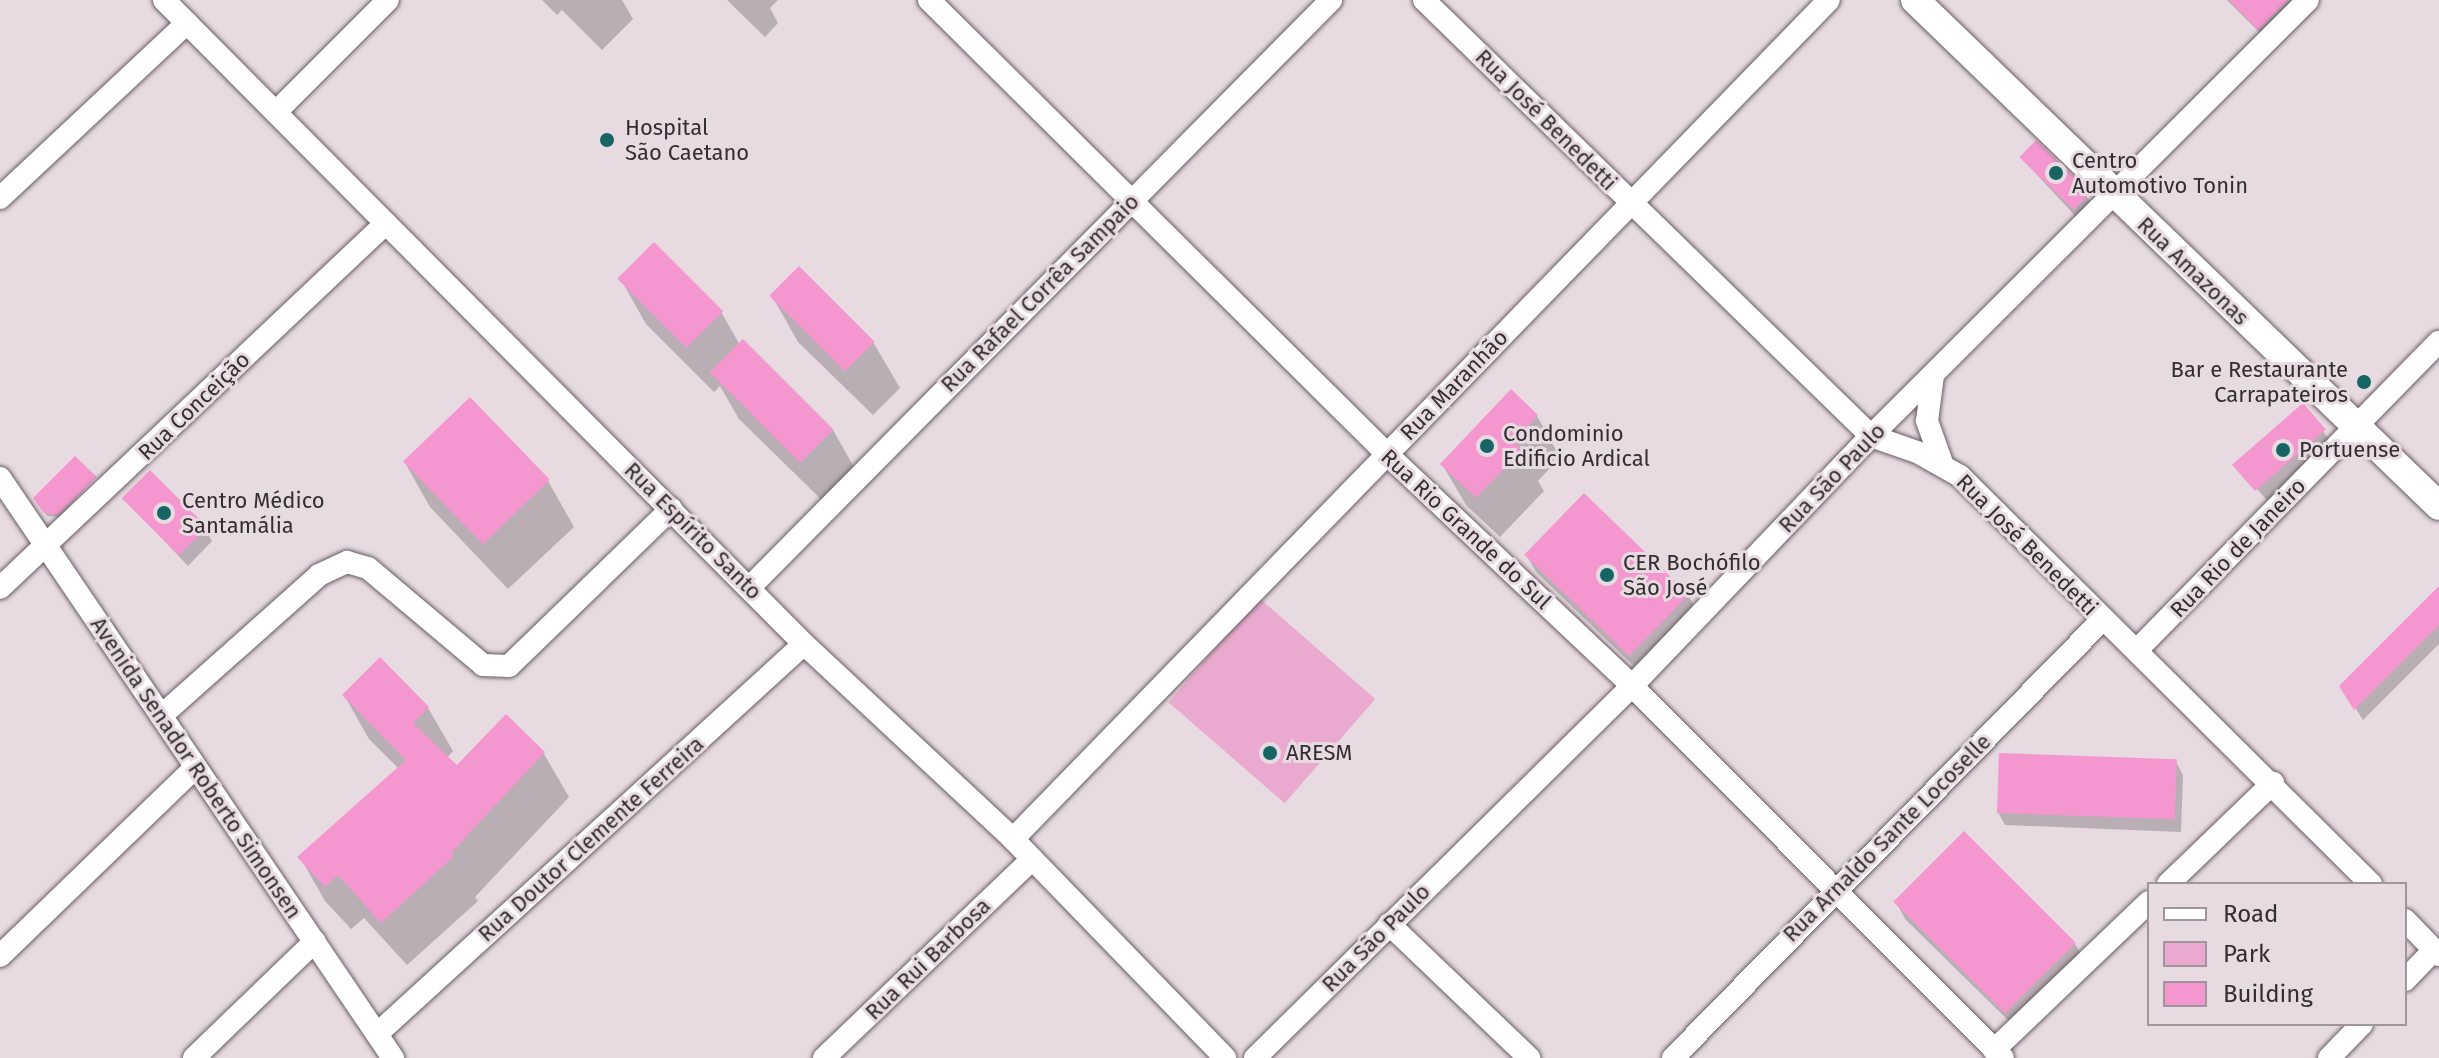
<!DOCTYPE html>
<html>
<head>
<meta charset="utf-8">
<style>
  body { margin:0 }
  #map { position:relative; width:2439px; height:1058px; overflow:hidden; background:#e7dae1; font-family:"Fira Sans",sans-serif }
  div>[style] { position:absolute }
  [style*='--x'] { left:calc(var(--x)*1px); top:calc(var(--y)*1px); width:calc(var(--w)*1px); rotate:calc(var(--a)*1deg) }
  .green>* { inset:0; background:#eaa9ce; transform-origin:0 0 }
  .shadow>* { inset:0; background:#0003; transform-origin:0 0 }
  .building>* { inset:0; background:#f497ce; transform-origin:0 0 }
  .roads { filter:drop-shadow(0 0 2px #695d63) drop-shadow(0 0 2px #695d63) }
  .minor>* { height:22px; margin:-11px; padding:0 11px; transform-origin:11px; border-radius:11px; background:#fff }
  .major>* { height:28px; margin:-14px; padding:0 14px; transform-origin:14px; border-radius:14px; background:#fff }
  .dots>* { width:22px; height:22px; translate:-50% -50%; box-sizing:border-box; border:4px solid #e7dae1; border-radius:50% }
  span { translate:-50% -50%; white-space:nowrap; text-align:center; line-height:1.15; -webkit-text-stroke:6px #e7dae1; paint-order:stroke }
  .street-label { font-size:22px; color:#332e31 }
  .poi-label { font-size:22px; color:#332e31 }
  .left { translate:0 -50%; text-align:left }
  .right { translate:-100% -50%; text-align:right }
  .legend { position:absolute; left:2147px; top:882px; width:260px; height:144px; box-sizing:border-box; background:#e7dae1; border:2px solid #9f959b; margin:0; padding:10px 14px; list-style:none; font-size:24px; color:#332e31 }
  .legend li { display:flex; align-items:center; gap:16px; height:40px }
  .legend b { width:40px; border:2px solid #9f959b }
</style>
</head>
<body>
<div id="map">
  <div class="green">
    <i style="left:1259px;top:598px;width:154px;height:138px;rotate:41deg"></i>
  </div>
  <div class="shadow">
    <i style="clip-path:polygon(542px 0,622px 0,633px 19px,602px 50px,562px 10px,557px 15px)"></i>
    <i style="clip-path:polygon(727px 0,778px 0,770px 8px,778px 23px,765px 37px)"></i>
    <i style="clip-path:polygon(2227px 0,2302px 0,2264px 37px)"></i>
    <i style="left:2036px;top:143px;width:88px;height:21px;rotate:47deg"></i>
    <i style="clip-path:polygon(620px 278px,721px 312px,740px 345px,833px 430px,859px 476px,829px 507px,739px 419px,720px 386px,714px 392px,646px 324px)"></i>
    <i style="clip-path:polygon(772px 296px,873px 342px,900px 388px,873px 415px,798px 342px)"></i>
    <i style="clip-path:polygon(1511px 392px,1537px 416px,1560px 457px,1538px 481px,1544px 491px,1500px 537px,1466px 505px,1442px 464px)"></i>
    <i style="clip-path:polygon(2303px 406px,2332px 443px,2273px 507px,2241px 471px)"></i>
    <i style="clip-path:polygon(404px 461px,548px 481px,574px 527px,508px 589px,430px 507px)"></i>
    <i style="clip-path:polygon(95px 478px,59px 517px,47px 516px,35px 498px)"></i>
    <i style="clip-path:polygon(124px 498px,205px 529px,212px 541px,188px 566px)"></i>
    <i style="clip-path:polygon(1527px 556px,1688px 595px,1698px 612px,1640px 672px,1536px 572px)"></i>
    <i style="clip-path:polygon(2439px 589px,2439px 644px,2363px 720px,2342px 686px)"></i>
    <i style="clip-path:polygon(344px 695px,428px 708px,453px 751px,447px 758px,457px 768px,506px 717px,544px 754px,569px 797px,475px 897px,478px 901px,407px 965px,364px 918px,351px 929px,325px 901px,300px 857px,399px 769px,369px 739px)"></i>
    <i style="clip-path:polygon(2176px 762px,2183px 775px,2181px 832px,2005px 825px,1998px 812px)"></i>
    <i style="clip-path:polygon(1964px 834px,2075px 944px,2084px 960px,2017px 1029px,1905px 919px,1896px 902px)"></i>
  </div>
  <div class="building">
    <i style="clip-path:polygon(2229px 0,2288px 0,2258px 30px)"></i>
    <i style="left:2036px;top:140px;width:76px;height:24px;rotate:44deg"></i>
    <i style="left:654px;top:242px;width:98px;height:52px;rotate:45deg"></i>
    <i style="left:799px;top:266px;width:107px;height:42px;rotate:45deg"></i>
    <i style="left:743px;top:339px;width:128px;height:47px;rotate:45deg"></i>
    <i style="clip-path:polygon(1511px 389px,1538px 415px,1513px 442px,1522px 450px,1476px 498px,1440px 464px)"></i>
    <i style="left:470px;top:397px;width:115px;height:93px;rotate:46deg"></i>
    <i style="left:2303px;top:403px;width:35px;height:94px;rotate:49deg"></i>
    <i style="clip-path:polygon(75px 456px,97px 477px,57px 515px,44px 513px,33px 498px)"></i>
    <i style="left:150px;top:470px;width:81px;height:40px;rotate:45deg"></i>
    <i style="left:1584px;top:493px;width:146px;height:86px;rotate:44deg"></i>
    <i style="clip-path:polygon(2439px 586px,2439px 625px,2354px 710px,2339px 686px)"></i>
    <i style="clip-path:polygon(380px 657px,429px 707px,413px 723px,457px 765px,506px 714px,545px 752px,451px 853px,454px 856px,381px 923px,338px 875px,325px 887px,297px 857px,406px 760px,342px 695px)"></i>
    <i style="left:1999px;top:753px;width:178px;height:60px;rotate:2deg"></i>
    <i style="left:1964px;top:831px;width:158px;height:100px;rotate:45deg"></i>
  </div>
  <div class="roads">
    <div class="minor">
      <i style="--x:164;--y:0;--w:908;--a:45.18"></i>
      <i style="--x:804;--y:644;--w:286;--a:43"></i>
      <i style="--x:1013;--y:839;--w:305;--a:45.9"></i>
      <i style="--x:929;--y:0;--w:645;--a:44.75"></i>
      <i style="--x:1387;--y:454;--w:337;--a:43.4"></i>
      <i style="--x:1632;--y:686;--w:525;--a:45.08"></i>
      <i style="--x:1424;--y:0;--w:624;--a:44.29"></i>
      <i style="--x:1871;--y:436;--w:49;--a:19.2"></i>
      <i style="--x:1917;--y:452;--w:49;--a:29.2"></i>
      <i style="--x:1960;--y:476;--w:579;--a:44.79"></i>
      <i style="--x:276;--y:112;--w:158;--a:-45"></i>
      <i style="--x:0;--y:198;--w:256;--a:-43.1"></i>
      <i style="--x:1933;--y:375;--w:46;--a:97.4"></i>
      <i style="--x:1927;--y:421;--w:45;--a:70.3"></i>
      <i style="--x:0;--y:478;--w:701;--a:55.88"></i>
      <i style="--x:750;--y:587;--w:826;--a:-45.29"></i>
      <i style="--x:0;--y:588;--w:531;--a:-43.4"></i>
      <i style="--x:2137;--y:650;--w:431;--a:-45.6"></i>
      <i style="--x:161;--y:716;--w:212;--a:-41.7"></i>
      <i style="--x:319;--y:575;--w:31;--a:-25"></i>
      <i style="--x:347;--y:562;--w:22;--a:16"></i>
      <i style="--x:368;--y:568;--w:150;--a:40.1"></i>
      <i style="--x:483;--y:665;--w:26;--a:2"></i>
      <i style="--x:509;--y:666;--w:226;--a:-44.1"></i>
      <i style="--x:1013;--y:839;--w:1170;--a:-45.8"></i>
      <i style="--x:2168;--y:884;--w:146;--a:-43.9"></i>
      <i style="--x:2405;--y:920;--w:49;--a:45.8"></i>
      <i style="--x:1389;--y:924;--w:194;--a:43.7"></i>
      <i style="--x:0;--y:956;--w:271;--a:-44"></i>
      <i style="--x:2405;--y:980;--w:42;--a:-46"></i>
      <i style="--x:377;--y:1034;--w:578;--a:-42.41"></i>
      <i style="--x:1994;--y:1050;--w:214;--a:-43.7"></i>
      <i style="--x:194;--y:1058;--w:168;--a:-44"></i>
      <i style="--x:824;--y:1058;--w:288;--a:-43.7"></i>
      <i style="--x:1255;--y:1058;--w:530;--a:-44.62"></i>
      <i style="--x:1632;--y:686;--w:346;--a:-46.3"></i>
      <i style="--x:1871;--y:436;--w:617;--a:-44.93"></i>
      <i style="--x:1673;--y:1058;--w:613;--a:-45.59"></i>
      <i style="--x:2329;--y:1058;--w:47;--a:-45.9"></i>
    </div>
    <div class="major">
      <i style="--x:1915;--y:0;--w:728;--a:44"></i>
    </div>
  </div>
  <div class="dots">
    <i style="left:607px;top:140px;background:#166564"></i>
    <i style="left:2056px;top:173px;background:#166564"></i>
    <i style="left:2364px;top:382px;background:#166564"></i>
    <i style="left:1487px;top:446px;background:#166564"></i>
    <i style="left:2283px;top:450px;background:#166564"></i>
    <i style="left:164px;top:513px;background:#166564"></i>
    <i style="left:1607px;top:575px;background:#166564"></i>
    <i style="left:1270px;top:753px;background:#166564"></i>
  </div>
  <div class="street-label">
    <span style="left:1546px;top:120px;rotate:45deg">Rua José Benedetti</span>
    <span style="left:2193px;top:271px;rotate:44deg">Rua Amazonas</span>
    <span style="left:1040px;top:293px;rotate:-45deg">Rua Rafael Corrêa Sampaio</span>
    <span style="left:1454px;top:385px;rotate:-46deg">Rua Maranhão</span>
    <span style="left:194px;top:406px;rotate:-44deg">Rua Conceição</span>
    <span style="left:1832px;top:478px;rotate:-46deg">Rua São Paulo</span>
    <span style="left:1466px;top:529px;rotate:43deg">Rua Rio Grande do Sul</span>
    <span style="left:693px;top:531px;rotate:45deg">Rua Espírito Santo</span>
    <span style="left:2027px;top:545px;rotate:45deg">Rua José Benedetti</span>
    <span style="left:2238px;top:548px;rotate:-46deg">Rua Rio de Janeiro</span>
    <span style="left:196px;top:768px;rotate:56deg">Avenida Senador Roberto Simonsen</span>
    <span style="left:1887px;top:838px;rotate:-45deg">Rua Arnaldo Sante Locoselle</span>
    <span style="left:591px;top:839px;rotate:-42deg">Rua Doutor Clemente Ferreira</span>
    <span style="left:1376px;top:938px;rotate:-45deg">Rua São Paulo</span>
    <span style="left:928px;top:959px;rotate:-44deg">Rua Rui Barbosa</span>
  </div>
  <div class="poi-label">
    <span class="left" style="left:625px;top:140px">Hospital<br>São Caetano</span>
    <span class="left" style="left:2072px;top:173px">Centro<br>Automotivo Tonin</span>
    <span class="right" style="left:2348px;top:382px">Bar e Restaurante<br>Carrapateiros</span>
    <span class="left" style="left:1503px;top:446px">Condominio<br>Edificio Ardical</span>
    <span class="left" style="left:2299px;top:450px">Portuense</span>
    <span class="left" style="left:182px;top:513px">Centro Médico<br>Santamália</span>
    <span class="left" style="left:1623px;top:575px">CER Bochófilo<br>São José</span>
    <span class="left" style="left:1286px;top:753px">ARESM</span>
  </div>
  <ul class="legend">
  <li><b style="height:10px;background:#fff"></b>Road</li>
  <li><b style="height:22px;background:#eaa9ce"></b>Park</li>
  <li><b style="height:22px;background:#f497ce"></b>Building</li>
  </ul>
</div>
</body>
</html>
